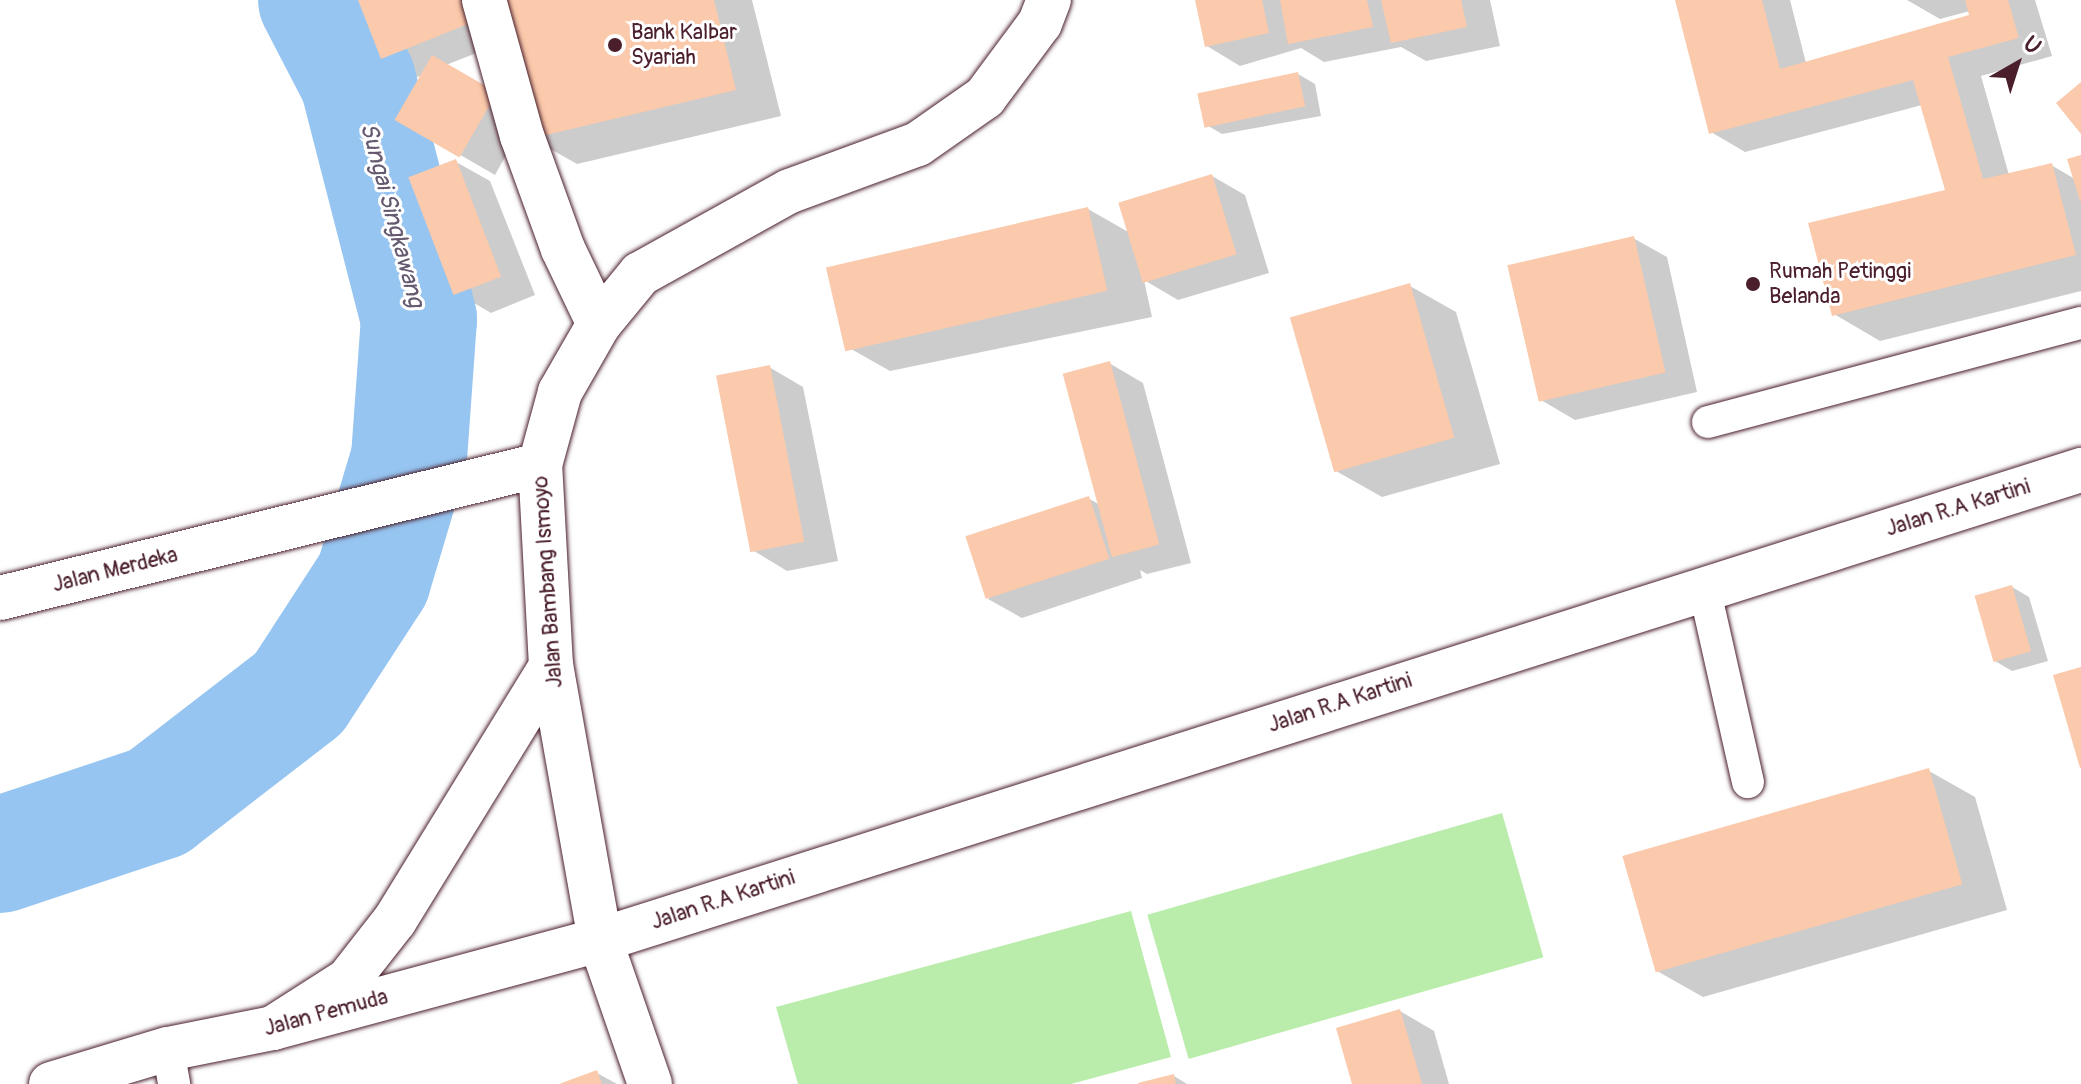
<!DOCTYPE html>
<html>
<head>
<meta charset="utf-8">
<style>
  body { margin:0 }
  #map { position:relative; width:2081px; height:1084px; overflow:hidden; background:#fff; font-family:Pangolin,sans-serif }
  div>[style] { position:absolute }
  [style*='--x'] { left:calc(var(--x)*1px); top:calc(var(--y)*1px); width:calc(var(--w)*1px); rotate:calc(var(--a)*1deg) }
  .green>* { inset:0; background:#baecac; transform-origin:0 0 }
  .shadow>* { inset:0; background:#0003 }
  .river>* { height:116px; margin:-58px; padding:0 58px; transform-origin:58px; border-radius:58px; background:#96c5f1 }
  .building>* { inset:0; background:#fbc9ab; transform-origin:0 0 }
  .roads { filter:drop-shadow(0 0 2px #4a1f2b) drop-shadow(0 0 2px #4a1f2b) }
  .service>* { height:32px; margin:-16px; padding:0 16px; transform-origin:16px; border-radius:16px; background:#fff }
  .minor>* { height:44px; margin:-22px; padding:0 22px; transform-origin:22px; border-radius:22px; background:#fff }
  .tertiary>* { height:44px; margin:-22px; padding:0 22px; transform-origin:22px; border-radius:22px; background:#fff }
  .secondary>* { height:44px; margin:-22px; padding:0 22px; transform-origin:22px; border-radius:22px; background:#fff }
  .primary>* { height:44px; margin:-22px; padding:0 22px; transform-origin:22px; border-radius:22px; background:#fff }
  .dots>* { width:22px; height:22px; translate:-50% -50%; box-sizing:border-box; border:4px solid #fff; border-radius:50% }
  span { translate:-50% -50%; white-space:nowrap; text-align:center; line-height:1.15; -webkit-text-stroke:6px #fff; paint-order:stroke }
  .poi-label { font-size:22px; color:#4a1f2b }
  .left { translate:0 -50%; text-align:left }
  .street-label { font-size:22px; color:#4a1f2b }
  .water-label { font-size:24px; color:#655970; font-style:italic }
  .north { position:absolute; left:1977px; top:24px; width:80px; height:80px; -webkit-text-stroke:6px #fff; paint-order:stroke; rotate:39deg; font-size:22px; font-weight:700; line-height:32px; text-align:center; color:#4a1f2b }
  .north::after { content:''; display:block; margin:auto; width:28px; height:36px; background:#4a1f2b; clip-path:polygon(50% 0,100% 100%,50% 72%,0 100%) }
</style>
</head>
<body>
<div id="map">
  <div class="green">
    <i style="left:1502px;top:813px;width:150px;height:369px;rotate:74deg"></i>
    <i style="clip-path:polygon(1131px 911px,1171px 1057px,1071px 1084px,798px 1084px,776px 1007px)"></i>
  </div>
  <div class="shadow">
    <i style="clip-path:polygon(evenodd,360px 0,752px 0,781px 116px,577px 164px,531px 138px,526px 119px,495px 175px,398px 119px,423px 75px,417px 77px,383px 58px,360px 0,507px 41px,524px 110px,446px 65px,507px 41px)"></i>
    <i style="clip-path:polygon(1197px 0,1490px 0,1500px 46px,1426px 61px,1401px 47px,1324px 62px,1301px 48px,1240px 66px,1207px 46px)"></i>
    <i style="clip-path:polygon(1677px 0,1790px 0,1806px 63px,1972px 17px,1970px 11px,1940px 19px,1907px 0,2035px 0,2052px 56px,1981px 76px,2009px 175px,2051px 165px,2075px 179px,2081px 157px,2081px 291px,1880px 341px,1834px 314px,1947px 191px,1922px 105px,1745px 152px,1711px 132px)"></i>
    <i style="clip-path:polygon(1298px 74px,1315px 84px,1321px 116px,1222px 134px,1205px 124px)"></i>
    <i style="clip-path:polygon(456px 162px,490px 181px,535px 295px,491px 313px,457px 293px)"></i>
    <i style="clip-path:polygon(1212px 176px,1245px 195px,1269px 273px,1178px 300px,1144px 280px,1152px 317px,890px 371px,844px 345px,1088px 209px,1130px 233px)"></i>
    <i style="clip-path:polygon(1633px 238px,1667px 257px,1697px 392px,1575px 420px,1541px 400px)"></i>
    <i style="clip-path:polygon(1410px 286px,1456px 312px,1500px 464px,1382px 497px,1336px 471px)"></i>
    <i style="clip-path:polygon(1109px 363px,1143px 383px,1191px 563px,1147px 574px,1140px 570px,1142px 578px,1022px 618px,988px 599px,1088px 498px,1100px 505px)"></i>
    <i style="clip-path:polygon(769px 367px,803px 387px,838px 561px,787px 571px,754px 551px)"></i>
    <i style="clip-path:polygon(2012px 587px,2029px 597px,2048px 661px,2012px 671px,1995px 661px)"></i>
    <i style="clip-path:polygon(1929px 771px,1975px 797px,2007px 910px,1703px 997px,1657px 971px)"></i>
    <i style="clip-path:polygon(1400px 1011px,1434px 1031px,1449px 1084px,1354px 1084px)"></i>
    <i style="clip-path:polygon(597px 1073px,617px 1084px,564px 1084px)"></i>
    <i style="clip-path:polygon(1174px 1076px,1187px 1084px,1142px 1084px)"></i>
  </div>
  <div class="river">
    <i style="--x:0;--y:855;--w:167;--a:-18.5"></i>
    <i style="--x:158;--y:802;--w:178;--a:-37.7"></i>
    <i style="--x:299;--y:693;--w:136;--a:-57"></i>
    <i style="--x:373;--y:579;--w:126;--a:-73.4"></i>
    <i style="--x:409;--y:458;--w:139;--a:-85.9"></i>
    <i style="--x:419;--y:319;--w:246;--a:-104.4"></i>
    <i style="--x:358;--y:81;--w:91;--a:-117.4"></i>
  </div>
  <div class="building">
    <i style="clip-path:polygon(358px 0,478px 0,483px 18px,381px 59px)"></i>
    <i style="clip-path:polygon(495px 0,714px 0,736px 90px,529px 139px)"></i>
    <i style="clip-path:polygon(1195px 0,1262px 0,1269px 33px,1205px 47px)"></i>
    <i style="clip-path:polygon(1280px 0,1367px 0,1373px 27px,1288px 44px)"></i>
    <i style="clip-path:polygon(1381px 0,1461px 0,1467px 27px,1391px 43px)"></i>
    <i style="clip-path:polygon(1675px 0,1762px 0,1780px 69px,1969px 15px,1965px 0,2008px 0,2019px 38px,1948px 57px,1983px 179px,2052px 163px,2076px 255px,1832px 316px,1808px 223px,1945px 190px,1913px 80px,1709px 134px)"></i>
    <i style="left:432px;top:55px;width:75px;height:75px;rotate:30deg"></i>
    <i style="left:1298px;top:72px;width:35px;height:103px;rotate:78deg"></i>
    <i style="clip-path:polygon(2081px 82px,2081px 134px,2056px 103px)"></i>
    <i style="clip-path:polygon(2081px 155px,2081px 201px,2080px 201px,2067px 159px)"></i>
    <i style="left:456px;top:159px;width:126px;height:51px;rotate:69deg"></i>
    <i style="left:1212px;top:174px;width:84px;height:98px;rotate:73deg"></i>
    <i style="left:1088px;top:207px;width:86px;height:269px;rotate:77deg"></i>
    <i style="left:1634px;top:236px;width:140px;height:130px;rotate:77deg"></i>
    <i style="left:1410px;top:283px;width:161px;height:125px;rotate:74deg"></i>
    <i style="left:1110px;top:361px;width:190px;height:49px;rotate:75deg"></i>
    <i style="left:770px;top:365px;width:180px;height:55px;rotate:79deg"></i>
    <i style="left:1089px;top:496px;width:66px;height:130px;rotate:72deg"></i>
    <i style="left:2012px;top:585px;width:69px;height:39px;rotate:74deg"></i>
    <i style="clip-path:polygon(2081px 667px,2081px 768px,2080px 768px,2053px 675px)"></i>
    <i style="left:1929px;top:768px;width:121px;height:319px;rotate:74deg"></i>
    <i style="clip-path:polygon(1400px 1009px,1422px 1084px,1352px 1084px,1336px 1028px)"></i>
    <i style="clip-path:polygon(597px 1070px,602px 1084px,559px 1084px)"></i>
    <i style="clip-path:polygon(1174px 1074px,1176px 1084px,1138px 1084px,1138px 1083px)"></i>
  </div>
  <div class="roads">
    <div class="service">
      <i style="--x:1708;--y:422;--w:386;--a:-14.9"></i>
      <i style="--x:1704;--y:587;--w:200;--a:77.3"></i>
      <i style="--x:168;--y:1049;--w:36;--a:80"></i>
    </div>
    <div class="minor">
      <i style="--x:484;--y:0;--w:141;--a:74.4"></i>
      <i style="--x:522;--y:136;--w:120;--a:70.1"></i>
      <i style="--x:563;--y:249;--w:83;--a:64.4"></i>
      <i style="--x:0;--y:598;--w:556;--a:-13.84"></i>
    </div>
    <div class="tertiary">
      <i style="--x:600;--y:940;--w:1554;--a:-17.61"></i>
    </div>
    <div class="secondary">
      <i style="--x:51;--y:1084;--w:122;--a:-16.7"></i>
      <i style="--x:168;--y:1049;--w:107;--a:-11.3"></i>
      <i style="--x:273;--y:1028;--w:339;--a:-15.1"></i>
    </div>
    <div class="primary">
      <i style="--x:273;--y:1028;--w:89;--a:-32.6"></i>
      <i style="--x:348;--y:980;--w:76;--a:-51.9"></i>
      <i style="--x:395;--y:920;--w:298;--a:-58.4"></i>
      <i style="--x:650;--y:1084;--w:152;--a:-109.1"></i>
      <i style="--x:600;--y:940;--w:278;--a:-100.1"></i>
      <i style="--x:551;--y:666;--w:201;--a:-93.1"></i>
      <i style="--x:540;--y:465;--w:76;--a:-74.7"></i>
      <i style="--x:560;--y:392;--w:78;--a:-60.2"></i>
      <i style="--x:599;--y:324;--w:65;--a:-50.6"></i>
      <i style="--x:640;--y:274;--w:171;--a:-29"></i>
      <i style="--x:790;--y:191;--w:136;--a:-20.2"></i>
      <i style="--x:918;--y:144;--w:82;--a:-35"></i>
      <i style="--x:985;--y:97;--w:92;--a:-53.4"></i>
      <i style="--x:1040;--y:23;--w:25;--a:-69"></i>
    </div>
  </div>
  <div class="dots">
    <i style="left:615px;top:45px;background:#4a1f2b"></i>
    <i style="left:1753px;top:284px;background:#4a1f2b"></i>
  </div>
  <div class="poi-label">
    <span class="left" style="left:631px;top:45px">Bank Kalbar<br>Syariah</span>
    <span class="left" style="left:1769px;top:284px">Rumah Petinggi<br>Belanda</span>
  </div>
  <div class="street-label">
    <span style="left:1958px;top:508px;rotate:-17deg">Jalan R.A Kartini</span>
    <span style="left:115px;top:570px;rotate:-14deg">Jalan Merdeka</span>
    <span style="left:548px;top:582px;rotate:-94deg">Jalan Bambang Ismoyo</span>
    <span style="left:1340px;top:703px;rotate:-18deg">Jalan R.A Kartini</span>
    <span style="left:723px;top:900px;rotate:-18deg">Jalan R.A Kartini</span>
    <span style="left:326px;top:1013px;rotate:-15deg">Jalan Pemuda</span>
  </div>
  <div class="water-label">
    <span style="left:392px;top:215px;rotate:75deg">Sungai Singkawang</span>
  </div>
  <div class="north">U</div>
</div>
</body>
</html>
